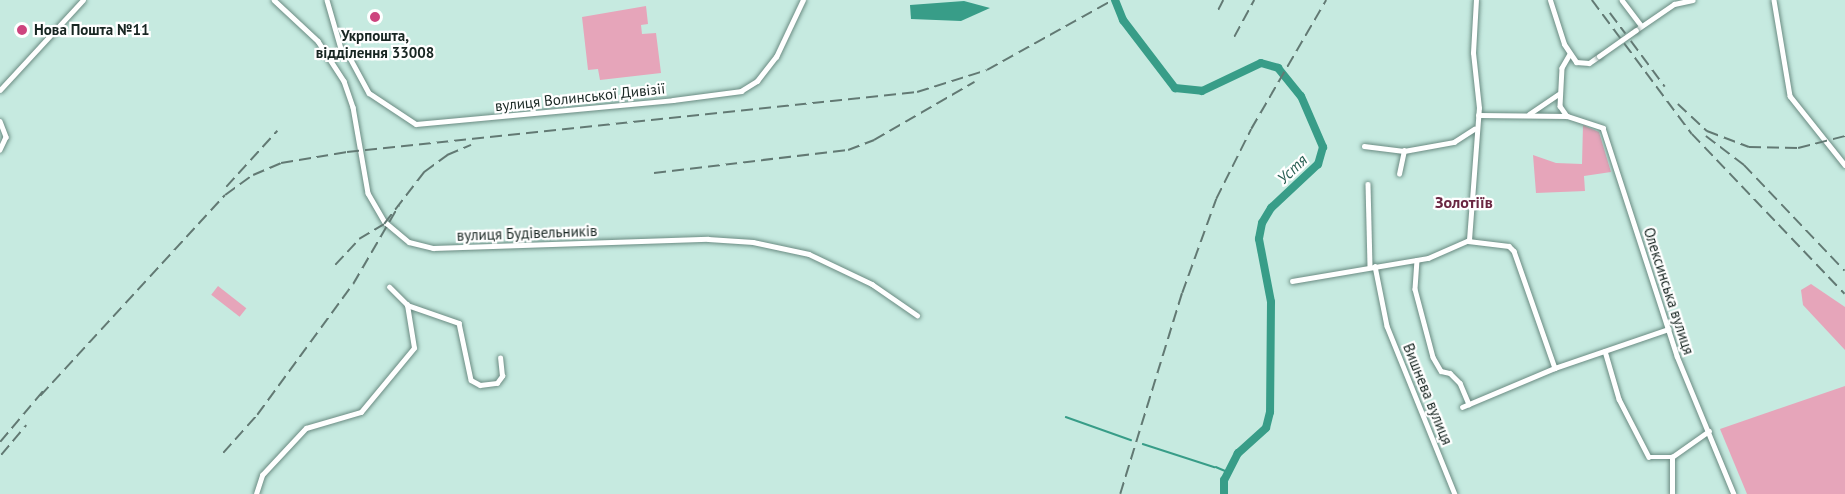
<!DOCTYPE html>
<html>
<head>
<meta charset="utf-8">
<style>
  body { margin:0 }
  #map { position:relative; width:1845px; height:494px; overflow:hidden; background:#c6eae0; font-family:"PT Sans",sans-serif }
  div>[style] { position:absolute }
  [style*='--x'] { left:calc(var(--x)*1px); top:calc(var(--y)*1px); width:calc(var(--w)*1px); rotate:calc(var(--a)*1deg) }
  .green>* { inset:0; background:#e6a5ba; transform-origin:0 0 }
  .water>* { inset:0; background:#389d88 }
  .stream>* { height:1.5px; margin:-0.75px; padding:0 0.75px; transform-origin:0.75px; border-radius:0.75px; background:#389d88 }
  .river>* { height:8px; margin:-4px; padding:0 4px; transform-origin:4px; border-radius:4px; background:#389d88 }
  .roads { filter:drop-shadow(0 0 2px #6a8b82) drop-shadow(0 0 2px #6a8b82) }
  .minor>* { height:4.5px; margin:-2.25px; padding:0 2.25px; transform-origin:2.25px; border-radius:2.25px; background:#fff }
  .major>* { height:5px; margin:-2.5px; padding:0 2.5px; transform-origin:2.5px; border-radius:2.5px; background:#fff }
  .rail>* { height:1.5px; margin-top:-0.75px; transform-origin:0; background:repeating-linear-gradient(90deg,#627973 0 12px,transparent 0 18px) }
  .bridges { filter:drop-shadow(0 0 2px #6a8b82) drop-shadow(0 0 2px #6a8b82) }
  .major-bridge>* { height:5px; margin:-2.5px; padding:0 2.5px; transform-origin:2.5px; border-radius:2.5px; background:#fff }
  .dots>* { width:16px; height:16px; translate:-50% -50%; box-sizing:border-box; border:3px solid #fff; border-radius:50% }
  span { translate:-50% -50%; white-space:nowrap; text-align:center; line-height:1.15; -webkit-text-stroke:4.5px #fff; paint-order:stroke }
  .poi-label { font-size:15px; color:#182622; font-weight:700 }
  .left { translate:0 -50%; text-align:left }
  .street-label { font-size:15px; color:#182622 }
  .water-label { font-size:16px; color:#285e52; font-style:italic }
  .neighbourhood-label { font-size:16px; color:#6a2742; font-weight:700 }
</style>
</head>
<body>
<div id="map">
  <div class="green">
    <i style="clip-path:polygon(646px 6px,648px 24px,641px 25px,642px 34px,656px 33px,661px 73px,600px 80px,598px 69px,588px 70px,582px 17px)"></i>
    <i style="clip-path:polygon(1583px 125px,1599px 132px,1611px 172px,1584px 176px,1585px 191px,1536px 193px,1533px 155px,1556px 163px,1582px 164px)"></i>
    <i style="clip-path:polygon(1811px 284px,1845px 307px,1845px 350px,1803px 305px,1801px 290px)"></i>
    <i style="left:218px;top:286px;width:36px;height:11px;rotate:38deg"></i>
    <i style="clip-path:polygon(1845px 386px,1845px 494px,1747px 494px,1720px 429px)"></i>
  </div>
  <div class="water">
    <i style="clip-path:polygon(964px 1px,990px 8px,961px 21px,911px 19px,910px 5px)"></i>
  </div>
  <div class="stream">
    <i style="--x:1066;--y:417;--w:69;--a:19.5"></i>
    <i style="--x:1143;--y:444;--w:75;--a:17.9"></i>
    <i style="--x:1216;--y:467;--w:13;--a:23"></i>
  </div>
  <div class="river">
    <i style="--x:1115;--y:0;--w:22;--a:68"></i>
    <i style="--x:1123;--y:20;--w:86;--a:52.6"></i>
    <i style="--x:1175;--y:88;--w:27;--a:6"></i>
    <i style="--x:1202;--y:91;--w:65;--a:-25.4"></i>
    <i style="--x:1261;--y:63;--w:18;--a:16"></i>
    <i style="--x:1278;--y:68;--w:36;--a:51"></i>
    <i style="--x:1301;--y:96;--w:56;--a:66.7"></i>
    <i style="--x:1323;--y:147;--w:18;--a:106"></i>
    <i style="--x:1318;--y:164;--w:64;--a:136.9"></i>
    <i style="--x:1271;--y:208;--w:17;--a:121"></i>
    <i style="--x:1262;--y:223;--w:16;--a:101"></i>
    <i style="--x:1259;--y:239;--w:64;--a:79.2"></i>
    <i style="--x:1271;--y:302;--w:110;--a:90.5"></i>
    <i style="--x:1270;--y:412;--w:16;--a:104"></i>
    <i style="--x:1266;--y:428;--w:38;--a:138"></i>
    <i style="--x:1238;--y:453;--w:30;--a:117"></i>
    <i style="--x:1224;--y:480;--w:14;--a:90"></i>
  </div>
  <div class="roads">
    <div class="minor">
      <i style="--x:274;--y:0;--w:60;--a:43"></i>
      <i style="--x:318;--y:41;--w:48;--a:57"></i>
      <i style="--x:344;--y:81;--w:28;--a:71"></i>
      <i style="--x:353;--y:107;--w:87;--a:80.1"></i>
      <i style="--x:368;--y:193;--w:34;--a:60"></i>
      <i style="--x:385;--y:222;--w:31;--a:40"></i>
      <i style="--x:409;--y:242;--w:25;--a:14"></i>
      <i style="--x:433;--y:248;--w:275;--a:-1.9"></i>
      <i style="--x:708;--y:239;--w:45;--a:3.8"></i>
      <i style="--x:753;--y:242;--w:57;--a:12.1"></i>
      <i style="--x:809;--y:254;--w:70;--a:25.5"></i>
      <i style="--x:872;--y:284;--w:55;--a:34.6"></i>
      <i style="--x:327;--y:0;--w:54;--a:73.9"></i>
      <i style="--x:1622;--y:0;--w:31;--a:53"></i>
      <i style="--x:1774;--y:0;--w:97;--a:80.5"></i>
      <i style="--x:1790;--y:96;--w:88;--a:51.4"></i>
      <i style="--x:342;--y:52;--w:8;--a:30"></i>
      <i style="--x:349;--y:56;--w:42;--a:61.6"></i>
      <i style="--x:369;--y:93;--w:56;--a:33.4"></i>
      <i style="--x:416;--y:124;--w:258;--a:-5.3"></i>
      <i style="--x:673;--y:100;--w:69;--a:-7.5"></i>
      <i style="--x:741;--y:91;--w:19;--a:-32"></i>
      <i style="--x:757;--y:81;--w:31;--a:-52"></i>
      <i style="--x:776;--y:57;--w:63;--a:-64.7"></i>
      <i style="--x:1570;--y:54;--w:16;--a:120"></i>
      <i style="--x:1562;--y:68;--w:38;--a:93"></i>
      <i style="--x:1560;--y:106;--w:12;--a:55"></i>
      <i style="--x:1567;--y:116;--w:38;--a:18"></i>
      <i style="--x:1603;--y:128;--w:240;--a:72"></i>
      <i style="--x:1677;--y:356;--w:149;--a:67.6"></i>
      <i style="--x:0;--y:90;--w:122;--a:-47.3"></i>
      <i style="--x:1529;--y:114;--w:36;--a:-34"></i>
      <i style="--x:1478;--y:115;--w:89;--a:0.6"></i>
      <i style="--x:0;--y:121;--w:17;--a:69"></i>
      <i style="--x:6;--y:137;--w:14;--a:115"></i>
      <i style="--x:1364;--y:146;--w:40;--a:7.1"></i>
      <i style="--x:1404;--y:151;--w:51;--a:-10.2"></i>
      <i style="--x:1454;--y:142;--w:24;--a:-33"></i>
      <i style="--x:1399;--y:174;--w:24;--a:-78"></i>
      <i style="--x:1368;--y:184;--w:83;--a:88.6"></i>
      <i style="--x:1468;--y:241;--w:41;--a:7"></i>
      <i style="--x:1509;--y:246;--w:7;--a:45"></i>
      <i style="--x:1514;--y:251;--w:124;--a:70.7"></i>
      <i style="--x:1417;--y:260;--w:29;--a:94"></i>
      <i style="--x:1415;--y:289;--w:70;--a:75.2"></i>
      <i style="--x:1433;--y:357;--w:16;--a:60"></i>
      <i style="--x:1441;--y:371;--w:9;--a:13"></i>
      <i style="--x:1450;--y:373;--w:14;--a:45"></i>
      <i style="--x:1460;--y:383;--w:23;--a:67"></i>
      <i style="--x:1375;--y:266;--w:61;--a:78.7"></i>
      <i style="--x:1387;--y:326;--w:181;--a:68"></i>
      <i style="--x:1292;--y:281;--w:138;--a:-9.6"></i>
      <i style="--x:1428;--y:258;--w:45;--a:-23.7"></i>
      <i style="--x:1469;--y:240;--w:132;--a:-85.7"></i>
      <i style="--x:1479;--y:108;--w:55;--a:-96.2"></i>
      <i style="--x:1473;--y:53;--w:53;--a:-86.8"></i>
      <i style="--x:407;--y:305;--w:55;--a:19.1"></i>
      <i style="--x:459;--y:323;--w:58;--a:78.1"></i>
      <i style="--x:471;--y:380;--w:10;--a:29"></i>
      <i style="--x:480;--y:385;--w:17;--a:-7"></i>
      <i style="--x:497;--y:383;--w:9;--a:-54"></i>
      <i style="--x:502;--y:376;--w:18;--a:-96"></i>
      <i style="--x:1605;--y:351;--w:50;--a:73.7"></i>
      <i style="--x:1619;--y:399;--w:65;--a:62.7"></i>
      <i style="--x:1649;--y:457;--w:23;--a:0"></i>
      <i style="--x:1672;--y:457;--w:45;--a:-35.1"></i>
      <i style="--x:1462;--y:407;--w:101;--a:-22.8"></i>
      <i style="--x:1555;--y:368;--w:120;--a:-19"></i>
      <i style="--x:256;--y:494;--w:20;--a:-72"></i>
      <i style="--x:262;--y:475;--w:64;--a:-46.9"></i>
      <i style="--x:306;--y:428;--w:57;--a:-16.2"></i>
      <i style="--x:361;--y:412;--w:83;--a:-50.4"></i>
      <i style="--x:414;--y:348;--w:44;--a:-99.2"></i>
      <i style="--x:407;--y:305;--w:25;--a:-135"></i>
      <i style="--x:1672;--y:494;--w:37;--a:-90"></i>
    </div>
    <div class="major">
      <i style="--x:1550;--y:0;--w:46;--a:72.3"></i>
      <i style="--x:1564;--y:44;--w:22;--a:56"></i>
      <i style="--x:1576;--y:62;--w:13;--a:4"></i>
      <i style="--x:1589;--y:63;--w:12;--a:-35"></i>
      <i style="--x:1636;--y:30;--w:46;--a:-34.4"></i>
      <i style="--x:1674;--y:4;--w:19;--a:-12"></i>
    </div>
  </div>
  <div class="rail">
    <i style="--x:1592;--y:0;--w:167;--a:53.3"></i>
    <i style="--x:1692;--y:134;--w:221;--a:46.3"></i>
    <i style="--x:1218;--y:10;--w:11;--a:-63"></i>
    <i style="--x:1610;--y:13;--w:26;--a:53"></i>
    <i style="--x:1234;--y:37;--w:42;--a:-61.6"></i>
    <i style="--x:1631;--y:41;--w:57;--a:53.5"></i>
    <i style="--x:1678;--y:104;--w:40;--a:43"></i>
    <i style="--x:1707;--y:131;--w:45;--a:20.9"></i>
    <i style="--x:1749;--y:147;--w:49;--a:1.2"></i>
    <i style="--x:1798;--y:148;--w:49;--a:-14.3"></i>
    <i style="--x:1706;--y:136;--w:48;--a:37.3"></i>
    <i style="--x:1744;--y:165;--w:146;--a:46.4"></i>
    <i style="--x:654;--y:173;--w:195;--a:-6.8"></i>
    <i style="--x:848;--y:150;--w:28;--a:-21"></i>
    <i style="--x:874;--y:140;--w:116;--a:-30.1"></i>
    <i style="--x:226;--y:187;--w:76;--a:-47.7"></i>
    <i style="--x:335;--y:265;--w:35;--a:-47"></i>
    <i style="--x:359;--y:239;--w:29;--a:-31"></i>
    <i style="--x:384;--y:224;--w:66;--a:-52.4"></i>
    <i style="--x:424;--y:172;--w:29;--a:-36"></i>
    <i style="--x:447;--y:155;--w:26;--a:-23"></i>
    <i style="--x:40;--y:396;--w:273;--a:-47.4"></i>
    <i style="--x:225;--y:195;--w:34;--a:-36"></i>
    <i style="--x:253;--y:175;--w:30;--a:-23"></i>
    <i style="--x:281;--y:163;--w:67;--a:-9.5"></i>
    <i style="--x:347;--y:152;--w:573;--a:-6.01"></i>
    <i style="--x:917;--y:92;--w:73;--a:-17.4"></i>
    <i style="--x:987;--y:70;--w:144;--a:-29.1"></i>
    <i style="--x:0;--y:442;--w:68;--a:-49.8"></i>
    <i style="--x:223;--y:453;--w:51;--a:-48.2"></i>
    <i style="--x:257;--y:415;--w:162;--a:-53.8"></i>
    <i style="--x:353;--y:284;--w:91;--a:-59.8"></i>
    <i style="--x:1;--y:455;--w:39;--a:-50"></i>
    <i style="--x:1120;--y:494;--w:210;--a:-72.9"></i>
    <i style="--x:1182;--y:293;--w:100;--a:-70.1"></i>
    <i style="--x:1216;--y:199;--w:78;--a:-63.4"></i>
    <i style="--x:1251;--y:129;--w:149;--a:-59.8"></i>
  </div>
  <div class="bridges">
    <div class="major-bridge">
      <i style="--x:1599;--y:56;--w:45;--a:-35.1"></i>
    </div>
  </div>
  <div class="dots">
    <i style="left:375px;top:17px;background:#cd447e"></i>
    <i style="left:22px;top:30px;background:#cd447e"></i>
  </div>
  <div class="poi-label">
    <span class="left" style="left:34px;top:30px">Нова Пошта №11</span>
    <span style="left:375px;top:44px">Укрпошта,<br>відділення 33008</span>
  </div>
  <div class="street-label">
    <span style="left:580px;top:97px;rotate:-6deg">вулиця Волинської Дивізії</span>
    <span style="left:527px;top:233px;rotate:-2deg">вулиця Будівельників</span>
    <span style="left:1669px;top:291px;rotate:72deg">Олексинська вулиця</span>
    <span style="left:1428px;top:394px;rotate:68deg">Вишнева вулиця</span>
  </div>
  <div class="water-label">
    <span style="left:1292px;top:169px;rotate:-44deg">Устя</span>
  </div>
  <div class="neighbourhood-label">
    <span style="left:1464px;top:202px">Золотіїв</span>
  </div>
</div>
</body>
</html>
